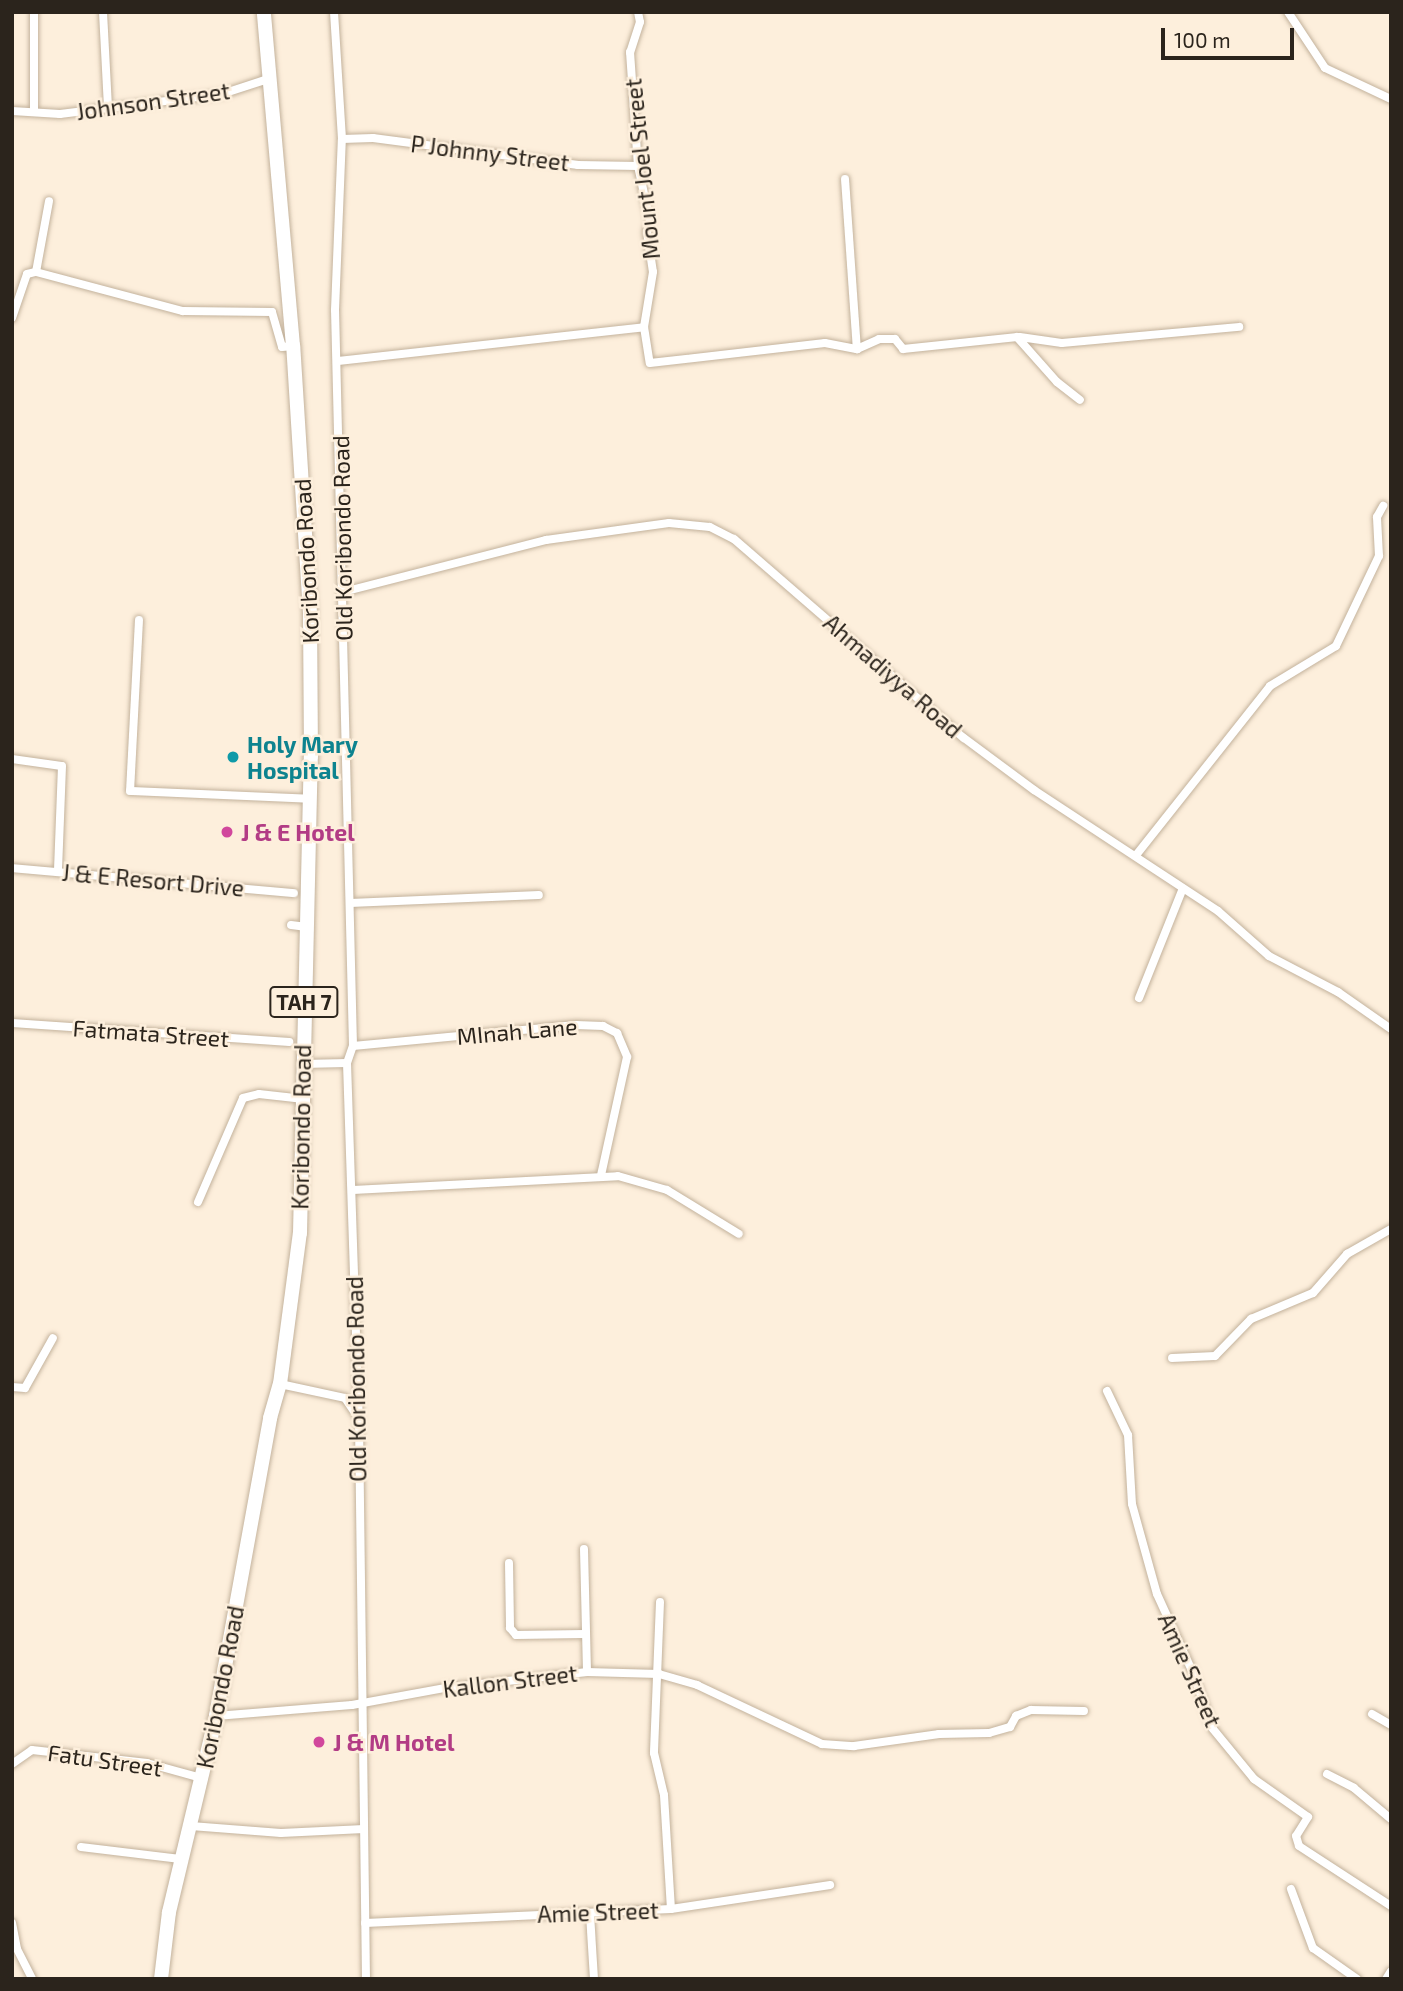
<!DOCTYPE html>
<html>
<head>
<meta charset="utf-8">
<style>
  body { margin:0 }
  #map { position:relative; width:1403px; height:1991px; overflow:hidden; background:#fdefdc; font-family:"Exo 2",sans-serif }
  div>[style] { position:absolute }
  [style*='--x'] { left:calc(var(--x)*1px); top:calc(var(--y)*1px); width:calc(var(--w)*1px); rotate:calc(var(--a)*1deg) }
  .roads { filter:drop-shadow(0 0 2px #c3b29c) drop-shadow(0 0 2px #c3b29c) }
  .minor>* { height:8px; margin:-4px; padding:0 4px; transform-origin:4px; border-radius:4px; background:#fff }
  .trunk>* { height:14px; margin:-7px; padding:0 7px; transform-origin:7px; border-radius:7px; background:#fff }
  .dots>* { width:19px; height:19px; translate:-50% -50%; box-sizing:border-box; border:4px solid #fdefdc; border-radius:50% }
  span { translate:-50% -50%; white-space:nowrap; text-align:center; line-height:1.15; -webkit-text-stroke:5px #fdefdc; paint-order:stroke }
  .shield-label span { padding:2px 5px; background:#fdefdc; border:2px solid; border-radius:5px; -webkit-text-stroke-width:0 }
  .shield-label { font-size:21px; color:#2b241c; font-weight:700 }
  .street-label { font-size:23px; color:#2b241c }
  .culture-label { font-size:23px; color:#0d838f; font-weight:700 }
  .left { translate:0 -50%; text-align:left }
  .hotel-label { font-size:23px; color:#b23c85; font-weight:700 }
  .frame { position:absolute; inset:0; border:14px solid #2b241c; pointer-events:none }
  .scale { position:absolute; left:1161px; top:28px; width:133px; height:32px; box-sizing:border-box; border:4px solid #2b241c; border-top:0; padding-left:9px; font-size:21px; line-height:24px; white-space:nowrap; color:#2b241c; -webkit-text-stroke:5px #fdefdc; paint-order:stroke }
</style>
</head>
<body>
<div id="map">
  <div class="roads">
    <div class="minor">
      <i style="--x:103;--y:12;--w:95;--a:87"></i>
      <i style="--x:638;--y:12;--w:10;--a:79"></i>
      <i style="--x:640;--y:22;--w:32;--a:108"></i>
      <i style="--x:630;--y:52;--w:114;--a:86"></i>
      <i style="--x:638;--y:166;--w:56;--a:77.7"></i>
      <i style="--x:650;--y:221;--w:11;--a:105"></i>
      <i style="--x:647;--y:232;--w:40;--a:81.5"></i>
      <i style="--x:653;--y:272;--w:56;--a:99.3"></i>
      <i style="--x:1288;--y:12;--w:67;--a:56.5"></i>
      <i style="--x:1325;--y:68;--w:73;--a:25.2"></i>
      <i style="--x:12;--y:111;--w:48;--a:3.6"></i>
      <i style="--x:60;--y:114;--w:163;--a:-7"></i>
      <i style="--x:222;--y:94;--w:52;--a:-18.1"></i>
      <i style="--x:34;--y:111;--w:99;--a:-90"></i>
      <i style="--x:342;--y:139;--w:31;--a:-2"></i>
      <i style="--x:373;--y:138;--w:207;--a:7.5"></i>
      <i style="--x:578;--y:165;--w:60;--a:1"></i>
      <i style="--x:845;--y:179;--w:170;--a:86"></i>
      <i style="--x:36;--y:272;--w:72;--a:-79.6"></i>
      <i style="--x:12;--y:318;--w:46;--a:-71.2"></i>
      <i style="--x:27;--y:274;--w:9;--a:-13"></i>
      <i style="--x:36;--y:272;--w:152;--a:14.9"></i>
      <i style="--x:183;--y:311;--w:89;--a:0.6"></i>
      <i style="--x:272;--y:312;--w:36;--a:74"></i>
      <i style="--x:282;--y:347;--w:11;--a:-5"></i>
      <i style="--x:1020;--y:337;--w:42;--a:8.1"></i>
      <i style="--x:1062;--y:343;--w:178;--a:-5.2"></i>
      <i style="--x:338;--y:361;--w:308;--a:-6.3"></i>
      <i style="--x:644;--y:327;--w:36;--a:81"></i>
      <i style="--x:650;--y:363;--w:176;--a:-6.5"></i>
      <i style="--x:825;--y:343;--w:33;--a:11"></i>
      <i style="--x:857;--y:349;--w:24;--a:-24"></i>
      <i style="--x:879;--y:339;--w:16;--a:0"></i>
      <i style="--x:895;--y:339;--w:13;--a:51"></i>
      <i style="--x:903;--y:349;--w:115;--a:-6"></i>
      <i style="--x:1017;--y:337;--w:60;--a:48.4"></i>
      <i style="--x:1057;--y:382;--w:29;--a:38"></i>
      <i style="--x:343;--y:592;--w:210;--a:-14.4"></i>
      <i style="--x:546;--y:540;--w:124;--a:-7.9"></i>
      <i style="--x:669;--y:523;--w:41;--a:5.6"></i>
      <i style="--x:710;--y:527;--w:27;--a:27"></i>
      <i style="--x:734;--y:539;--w:304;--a:40.9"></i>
      <i style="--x:964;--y:738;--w:87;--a:36.6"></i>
      <i style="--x:1034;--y:790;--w:220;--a:33.3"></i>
      <i style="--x:1218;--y:911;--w:68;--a:41.4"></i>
      <i style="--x:1269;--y:956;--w:78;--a:27.6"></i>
      <i style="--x:1338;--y:992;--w:65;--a:34.9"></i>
      <i style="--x:139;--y:620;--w:171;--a:93"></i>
      <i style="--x:130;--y:791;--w:181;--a:2.5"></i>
      <i style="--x:12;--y:759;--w:50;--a:8"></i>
      <i style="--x:62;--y:766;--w:104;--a:92.2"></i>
      <i style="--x:1137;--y:854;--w:214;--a:-51.6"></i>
      <i style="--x:1270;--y:686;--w:77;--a:-31.2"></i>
      <i style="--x:1336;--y:646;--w:100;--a:-64.5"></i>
      <i style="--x:1379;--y:556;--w:39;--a:-93"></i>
      <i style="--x:1377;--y:517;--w:13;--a:-61"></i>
      <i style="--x:12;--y:868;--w:283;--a:5.1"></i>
      <i style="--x:350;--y:903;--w:189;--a:-2.4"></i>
      <i style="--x:291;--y:925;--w:16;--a:7"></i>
      <i style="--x:1139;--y:998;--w:118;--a:-68.2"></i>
      <i style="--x:12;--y:1023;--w:278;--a:3.9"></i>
      <i style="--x:353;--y:1046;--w:224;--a:-5.4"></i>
      <i style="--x:576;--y:1025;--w:27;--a:2"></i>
      <i style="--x:603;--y:1026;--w:16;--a:27"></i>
      <i style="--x:617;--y:1033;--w:26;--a:67"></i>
      <i style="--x:627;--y:1057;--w:121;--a:102.4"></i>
      <i style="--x:347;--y:1063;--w:360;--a:88.1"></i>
      <i style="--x:359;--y:1423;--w:556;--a:89.28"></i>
      <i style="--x:302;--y:1064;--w:45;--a:-1.3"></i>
      <i style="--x:347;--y:1063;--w:18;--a:-71"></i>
      <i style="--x:353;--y:1046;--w:736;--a:-91.4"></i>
      <i style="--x:335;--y:310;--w:171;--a:-87.7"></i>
      <i style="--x:342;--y:139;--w:127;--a:-93.6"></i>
      <i style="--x:353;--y:1190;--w:265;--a:-3"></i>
      <i style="--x:618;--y:1176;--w:51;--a:15.9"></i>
      <i style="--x:667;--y:1190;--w:84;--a:31.4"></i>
      <i style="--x:198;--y:1202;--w:113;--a:-66.6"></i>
      <i style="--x:243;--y:1098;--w:16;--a:-14"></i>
      <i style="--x:259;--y:1094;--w:45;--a:6.3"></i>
      <i style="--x:1172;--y:1358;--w:43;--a:-2.7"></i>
      <i style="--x:1215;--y:1356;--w:52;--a:-45.8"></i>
      <i style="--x:1251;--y:1319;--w:67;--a:-22.8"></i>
      <i style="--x:1313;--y:1293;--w:52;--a:-48.9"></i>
      <i style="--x:1347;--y:1254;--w:51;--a:-29.6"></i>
      <i style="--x:280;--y:1384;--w:66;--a:12.2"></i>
      <i style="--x:345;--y:1398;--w:23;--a:56"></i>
      <i style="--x:12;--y:1387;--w:13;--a:4"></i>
      <i style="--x:25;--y:1388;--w:57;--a:-60.8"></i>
      <i style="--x:1107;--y:1391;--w:49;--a:64.5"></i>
      <i style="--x:1128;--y:1435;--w:69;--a:86.7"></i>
      <i style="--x:1132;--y:1504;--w:93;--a:74.5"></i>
      <i style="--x:1157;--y:1594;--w:87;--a:65.5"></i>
      <i style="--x:1193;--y:1673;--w:59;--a:70.3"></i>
      <i style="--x:1213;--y:1729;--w:65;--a:50.6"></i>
      <i style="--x:1254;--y:1779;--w:66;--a:35.1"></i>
      <i style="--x:1308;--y:1817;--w:22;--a:122"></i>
      <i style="--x:1296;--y:1836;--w:10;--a:73"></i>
      <i style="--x:1299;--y:1846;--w:110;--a:33.1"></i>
      <i style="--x:584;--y:1549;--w:123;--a:88.6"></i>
      <i style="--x:509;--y:1563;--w:65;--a:89.1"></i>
      <i style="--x:510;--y:1628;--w:9;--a:49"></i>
      <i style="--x:516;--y:1635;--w:68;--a:-0.8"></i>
      <i style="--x:660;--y:1602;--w:151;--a:92.3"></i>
      <i style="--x:654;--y:1753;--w:43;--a:76.6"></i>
      <i style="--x:664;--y:1795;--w:114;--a:86.5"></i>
      <i style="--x:1372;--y:1714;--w:22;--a:30"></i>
      <i style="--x:216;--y:1716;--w:136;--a:-4.6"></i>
      <i style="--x:352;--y:1705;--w:95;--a:-10.4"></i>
      <i style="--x:445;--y:1688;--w:143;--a:-6.4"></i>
      <i style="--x:587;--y:1672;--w:72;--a:1.6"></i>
      <i style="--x:659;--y:1674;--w:40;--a:16"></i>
      <i style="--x:697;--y:1685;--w:138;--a:25.3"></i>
      <i style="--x:822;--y:1744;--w:32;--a:4"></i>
      <i style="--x:854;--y:1746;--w:86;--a:-8"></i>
      <i style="--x:939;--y:1734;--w:50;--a:-1.1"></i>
      <i style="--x:989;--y:1733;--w:22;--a:-16"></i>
      <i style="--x:1010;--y:1727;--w:13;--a:-61"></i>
      <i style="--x:1016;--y:1716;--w:16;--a:-22"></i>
      <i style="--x:1031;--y:1710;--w:53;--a:1.1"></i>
      <i style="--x:12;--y:1764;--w:24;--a:-35"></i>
      <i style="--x:32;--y:1750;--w:116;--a:6.4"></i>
      <i style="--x:147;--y:1763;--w:56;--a:15.5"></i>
      <i style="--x:1327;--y:1774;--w:30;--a:27"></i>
      <i style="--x:1354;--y:1788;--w:48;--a:40"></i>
      <i style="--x:191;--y:1826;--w:90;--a:4.4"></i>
      <i style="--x:281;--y:1833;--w:83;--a:-2.8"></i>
      <i style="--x:81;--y:1847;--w:100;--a:6.9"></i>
      <i style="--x:1291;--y:1889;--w:63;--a:69.6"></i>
      <i style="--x:1313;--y:1948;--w:54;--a:35.2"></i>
      <i style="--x:590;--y:1914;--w:65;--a:86.5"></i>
      <i style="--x:12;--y:1923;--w:26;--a:79"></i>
      <i style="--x:17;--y:1949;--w:34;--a:63"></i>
      <i style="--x:365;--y:1923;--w:306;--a:-2.6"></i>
      <i style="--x:671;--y:1909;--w:161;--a:-8.6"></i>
      <i style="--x:1386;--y:1979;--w:9;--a:-58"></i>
    </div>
    <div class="trunk">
      <i style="--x:161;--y:1979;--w:67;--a:-83.2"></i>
      <i style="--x:169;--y:1912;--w:202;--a:-76.5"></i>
      <i style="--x:216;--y:1716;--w:303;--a:-79.7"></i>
      <i style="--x:270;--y:1418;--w:35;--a:-74"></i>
      <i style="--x:280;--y:1384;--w:152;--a:-82.5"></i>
      <i style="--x:300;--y:1233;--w:477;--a:-88.7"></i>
      <i style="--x:311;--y:756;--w:143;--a:-90.4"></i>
      <i style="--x:310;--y:613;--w:268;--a:-93.6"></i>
      <i style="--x:293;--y:346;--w:335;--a:-95"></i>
    </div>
  </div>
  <div class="dots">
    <i style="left:233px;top:757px;background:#0f9aa8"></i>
    <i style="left:227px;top:832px;background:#d1479c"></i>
    <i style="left:319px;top:1742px;background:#d1479c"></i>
  </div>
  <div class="shield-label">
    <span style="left:304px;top:1002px">TAH 7</span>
  </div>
  <div class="street-label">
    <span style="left:153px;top:101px;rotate:-8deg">Johnson Street</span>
    <span style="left:490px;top:153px;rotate:7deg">P Johnny Street</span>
    <span style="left:642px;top:169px;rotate:-96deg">Mount Joel Street</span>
    <span style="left:342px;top:538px;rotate:-91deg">Old Koribondo Road</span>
    <span style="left:306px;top:561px;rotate:-93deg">Koribondo Road</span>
    <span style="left:893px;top:676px;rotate:41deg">Ahmadiyya Road</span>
    <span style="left:153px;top:880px;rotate:5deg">J &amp; E Resort Drive</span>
    <span style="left:517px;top:1031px;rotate:-5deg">MInah Lane</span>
    <span style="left:151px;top:1033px;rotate:4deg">Fatmata Street</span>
    <span style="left:301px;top:1127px;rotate:-89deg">Koribondo Road</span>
    <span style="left:356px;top:1379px;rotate:-91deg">Old Koribondo Road</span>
    <span style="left:1190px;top:1670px;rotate:66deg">Amie Street</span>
    <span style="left:510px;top:1681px;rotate:-7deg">Kallon Street</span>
    <span style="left:220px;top:1687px;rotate:-79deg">Koribondo Road</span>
    <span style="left:105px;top:1760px;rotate:8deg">Fatu Street</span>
    <span style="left:598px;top:1912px;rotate:-2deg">Amie Street</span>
  </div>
  <div class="culture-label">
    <span class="left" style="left:247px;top:757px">Holy Mary<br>Hospital</span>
  </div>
  <div class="hotel-label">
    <span class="left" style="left:241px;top:832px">J &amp; E Hotel</span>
    <span class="left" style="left:333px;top:1742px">J &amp; M Hotel</span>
  </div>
  <div class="frame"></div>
  <div class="scale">100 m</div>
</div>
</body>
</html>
